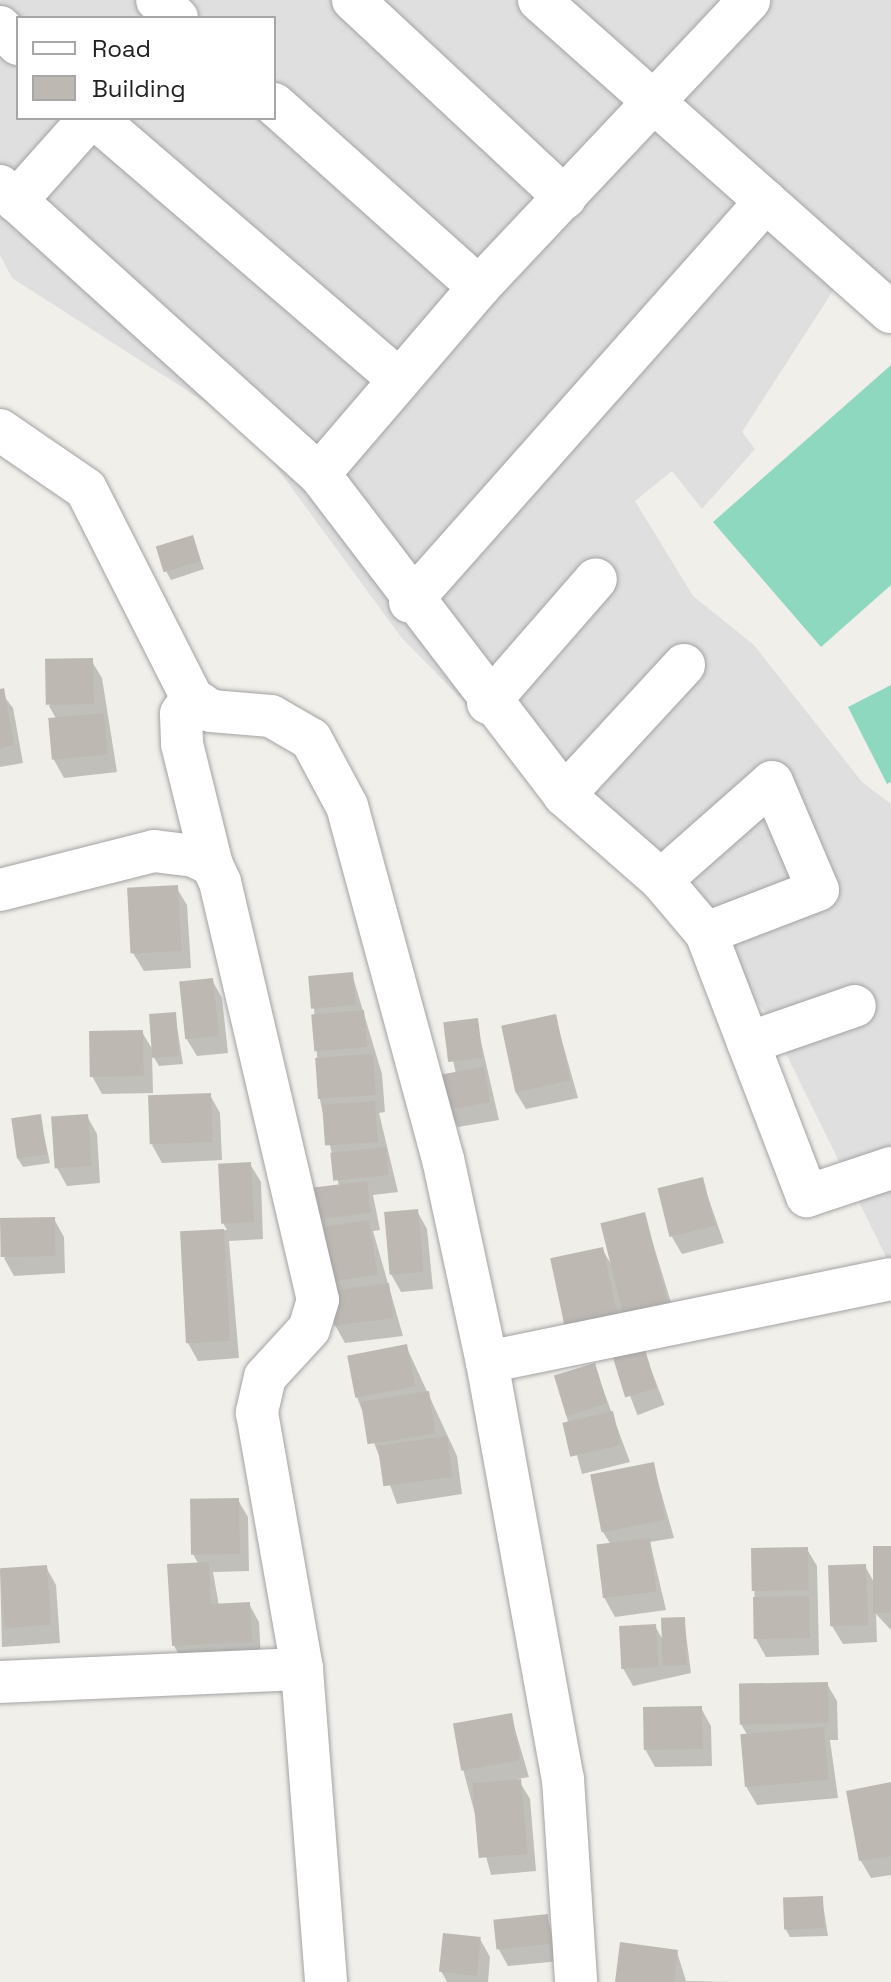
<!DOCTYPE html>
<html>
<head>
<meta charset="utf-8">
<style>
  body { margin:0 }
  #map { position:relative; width:891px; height:1982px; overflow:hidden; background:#f1efe9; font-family:"Space Grotesk",sans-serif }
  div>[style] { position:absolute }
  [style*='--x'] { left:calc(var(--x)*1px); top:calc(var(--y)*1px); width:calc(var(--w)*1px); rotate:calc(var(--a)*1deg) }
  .residential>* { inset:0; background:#e0dfdf }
  .pitch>* { inset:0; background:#8fd8c0 }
  .shadow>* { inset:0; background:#0003; transform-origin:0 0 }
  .building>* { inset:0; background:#beb8b2; transform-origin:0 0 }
  .roads { filter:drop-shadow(0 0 2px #a3a3a3) drop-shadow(0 0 2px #a3a3a3) }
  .minor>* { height:42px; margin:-21px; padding:0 21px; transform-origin:21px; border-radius:21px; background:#fff }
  span { translate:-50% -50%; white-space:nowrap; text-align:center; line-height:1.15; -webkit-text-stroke:8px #fff; paint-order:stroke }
  .legend { position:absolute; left:16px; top:16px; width:260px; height:104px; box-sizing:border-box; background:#fff; border:2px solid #a7a7a7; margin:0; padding:10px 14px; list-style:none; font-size:24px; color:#222 }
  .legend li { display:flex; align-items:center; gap:16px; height:40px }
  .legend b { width:40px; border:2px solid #a7a7a7 }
</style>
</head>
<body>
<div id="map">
  <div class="residential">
    <i style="clip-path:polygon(evenodd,0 0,891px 0,891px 304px,847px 269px,742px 432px,755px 449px,702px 509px,672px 471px,635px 501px,693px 596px,754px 645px,862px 782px,891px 804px,891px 1267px,765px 1011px,401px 637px,250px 431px,12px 278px,0 255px,0 0,18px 18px,274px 18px,274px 118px,18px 118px,18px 18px)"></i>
  </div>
  <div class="pitch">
    <i style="clip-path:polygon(891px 365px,891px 585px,821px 647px,713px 522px)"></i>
    <i style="clip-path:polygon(891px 685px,891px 782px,887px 784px,848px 707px)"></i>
  </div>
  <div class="shadow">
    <i style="clip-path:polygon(192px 538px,204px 569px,171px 580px,166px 571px)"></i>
    <i style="clip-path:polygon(91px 660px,102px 678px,117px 772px,64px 778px,54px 760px,57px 720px,49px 706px)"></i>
    <i style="clip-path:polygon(0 691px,13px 708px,23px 763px,0 767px)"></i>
    <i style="clip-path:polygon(176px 887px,187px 905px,191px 968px,144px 971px,133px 953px)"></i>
    <i style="clip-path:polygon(352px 974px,382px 1074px,385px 1112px,379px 1113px,398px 1192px,373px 1195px,380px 1230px,373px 1231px,403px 1336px,345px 1343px,335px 1325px,314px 1219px,339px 1186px,320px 1100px,314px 1008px)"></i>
    <i style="clip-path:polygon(212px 980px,222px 998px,228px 1053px,197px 1056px,186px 1038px)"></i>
    <i style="clip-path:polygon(175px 1014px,183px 1064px,159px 1066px,152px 1054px,153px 1093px,102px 1094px,92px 1076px,142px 1032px,154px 1052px)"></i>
    <i style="clip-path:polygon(555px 1016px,578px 1098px,526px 1109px,515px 1091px)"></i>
    <i style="clip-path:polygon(476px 1020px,499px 1120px,458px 1127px,448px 1109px,456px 1074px,445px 1024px)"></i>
    <i style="clip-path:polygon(210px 1095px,220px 1113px,222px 1160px,162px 1163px,152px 1145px)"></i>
    <i style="clip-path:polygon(40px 1116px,50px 1163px,23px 1167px,18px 1159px)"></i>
    <i style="clip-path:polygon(87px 1116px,97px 1134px,100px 1183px,67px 1186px,57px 1168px)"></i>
    <i style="clip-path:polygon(250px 1164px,261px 1182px,263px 1239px,229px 1241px,239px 1358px,198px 1361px,188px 1343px,182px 1233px,227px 1230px,223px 1223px)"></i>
    <i style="clip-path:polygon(702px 1180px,724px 1243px,682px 1254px,672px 1237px)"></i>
    <i style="clip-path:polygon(417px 1211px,427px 1229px,433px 1289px,401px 1292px,391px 1274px)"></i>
    <i style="clip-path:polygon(644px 1214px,676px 1319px,634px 1329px,622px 1308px,626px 1335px,577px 1345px,602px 1249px,611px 1264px)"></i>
    <i style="clip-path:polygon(54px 1219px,64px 1237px,65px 1273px,14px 1276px,4px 1258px)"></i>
    <i style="clip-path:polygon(406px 1346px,457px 1456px,462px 1494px,397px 1504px,357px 1397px)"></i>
    <i style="left:642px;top:1346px;width:63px;height:29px;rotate:69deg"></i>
    <i style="clip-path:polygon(594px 1365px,630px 1462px,582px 1474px,556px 1377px)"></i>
    <i style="clip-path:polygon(653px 1464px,674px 1538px,650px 1542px,666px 1610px,615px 1617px,605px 1599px,611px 1545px,603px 1532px)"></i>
    <i style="clip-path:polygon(238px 1500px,248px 1517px,249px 1571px,213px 1572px,219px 1606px,249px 1604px,259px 1622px,261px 1659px,184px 1663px,174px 1646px,199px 1565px,193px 1554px)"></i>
    <i style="clip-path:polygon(891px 1548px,891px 1630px,876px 1614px,877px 1642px,843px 1644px,832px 1626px,865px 1566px,875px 1584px)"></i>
    <i style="clip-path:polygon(807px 1549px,817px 1566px,819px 1655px,766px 1657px,756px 1639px,753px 1551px)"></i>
    <i style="clip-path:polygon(46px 1567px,56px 1585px,60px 1643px,2px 1647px,0 1570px)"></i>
    <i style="clip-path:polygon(684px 1619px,691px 1673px,633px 1686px,623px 1668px,655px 1626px,664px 1642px)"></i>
    <i style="clip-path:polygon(827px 1684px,837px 1701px,838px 1740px,830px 1740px,838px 1798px,757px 1805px,747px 1788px,748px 1736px,741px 1724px)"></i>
    <i style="clip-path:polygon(701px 1708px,711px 1726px,712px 1766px,655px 1767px,645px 1749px)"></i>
    <i style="clip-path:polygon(511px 1716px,529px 1777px,518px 1779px,530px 1799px,536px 1871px,491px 1875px,463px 1769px)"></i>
    <i style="clip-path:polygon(891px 1784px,891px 1875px,871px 1878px,861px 1861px)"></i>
    <i style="clip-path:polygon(822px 1898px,828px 1936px,790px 1937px,785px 1928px)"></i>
    <i style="clip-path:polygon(547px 1916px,560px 1961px,508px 1966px,498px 1948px)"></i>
    <i style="clip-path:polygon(480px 1939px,490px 1957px,488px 1982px,447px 1982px,441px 1971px)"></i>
    <i style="clip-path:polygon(677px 1952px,686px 1981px,734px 1982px,617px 1982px)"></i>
  </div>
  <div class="building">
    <i style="left:193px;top:535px;width:27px;height:39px;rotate:73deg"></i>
    <i style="left:93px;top:658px;width:46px;height:48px;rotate:89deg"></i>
    <i style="clip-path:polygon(4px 688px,14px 745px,0 748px,0 689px)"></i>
    <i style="left:104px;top:713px;width:42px;height:56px;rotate:85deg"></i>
    <i style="left:178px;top:885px;width:66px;height:51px;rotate:87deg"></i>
    <i style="left:353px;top:972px;width:33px;height:45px;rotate:85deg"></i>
    <i style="left:213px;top:978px;width:58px;height:34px;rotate:84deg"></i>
    <i style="left:364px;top:1010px;width:37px;height:53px;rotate:85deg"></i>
    <i style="left:176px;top:1012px;width:44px;height:27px;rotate:86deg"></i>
    <i style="left:556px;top:1014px;width:68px;height:56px;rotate:78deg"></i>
    <i style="left:478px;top:1018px;width:40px;height:35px;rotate:83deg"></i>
    <i style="left:143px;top:1030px;width:46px;height:54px;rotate:89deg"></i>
    <i style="left:373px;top:1054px;width:41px;height:58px;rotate:86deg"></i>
    <i style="left:484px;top:1067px;width:36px;height:45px;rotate:80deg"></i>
    <i style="left:211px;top:1093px;width:49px;height:63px;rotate:88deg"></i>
    <i style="left:375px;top:1101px;width:41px;height:53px;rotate:86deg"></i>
    <i style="left:41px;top:1114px;width:41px;height:30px;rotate:82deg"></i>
    <i style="left:88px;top:1114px;width:52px;height:37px;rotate:86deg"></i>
    <i style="left:386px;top:1147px;width:28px;height:56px;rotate:84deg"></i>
    <i style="left:251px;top:1162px;width:60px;height:33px;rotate:87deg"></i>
    <i style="left:703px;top:1177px;width:50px;height:47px;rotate:76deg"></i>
    <i style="left:367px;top:1181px;width:32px;height:58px;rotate:83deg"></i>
    <i style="left:418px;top:1209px;width:63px;height:34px;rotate:85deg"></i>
    <i style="left:645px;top:1212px;width:92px;height:46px;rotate:76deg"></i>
    <i style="left:55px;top:1217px;width:39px;height:55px;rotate:89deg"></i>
    <i style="left:369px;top:1220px;width:55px;height:58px;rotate:81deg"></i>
    <i style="left:224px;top:1229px;width:112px;height:44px;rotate:87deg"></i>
    <i style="left:603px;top:1247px;width:72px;height:54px;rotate:78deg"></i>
    <i style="left:389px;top:1283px;width:35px;height:60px;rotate:82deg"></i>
    <i style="left:643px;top:1343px;width:47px;height:33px;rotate:73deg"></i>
    <i style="left:407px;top:1344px;width:43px;height:61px;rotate:79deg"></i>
    <i style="left:595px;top:1363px;width:42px;height:43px;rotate:73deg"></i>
    <i style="left:429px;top:1391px;width:43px;height:69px;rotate:81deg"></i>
    <i style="left:613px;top:1411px;width:35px;height:52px;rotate:77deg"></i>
    <i style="left:447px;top:1436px;width:41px;height:70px;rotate:82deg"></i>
    <i style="left:654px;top:1462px;width:59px;height:65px;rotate:79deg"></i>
    <i style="left:239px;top:1498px;width:56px;height:49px;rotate:89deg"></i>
    <i style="left:650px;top:1538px;width:54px;height:54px;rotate:83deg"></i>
    <i style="left:873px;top:1546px;width:18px;height:67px"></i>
    <i style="left:808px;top:1547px;width:43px;height:57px;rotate:89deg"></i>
    <i style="clip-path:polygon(209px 1562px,211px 1604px,250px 1602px,252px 1642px,172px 1646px,167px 1564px)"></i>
    <i style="left:866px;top:1564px;width:61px;height:38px;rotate:88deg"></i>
    <i style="left:47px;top:1565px;width:60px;height:47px;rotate:86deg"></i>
    <i style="left:809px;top:1596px;width:42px;height:56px;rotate:89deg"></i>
    <i style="left:685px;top:1617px;width:48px;height:24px;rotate:88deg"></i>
    <i style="left:656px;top:1624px;width:43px;height:37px;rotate:87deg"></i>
    <i style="left:828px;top:1682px;width:41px;height:89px;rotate:89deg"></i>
    <i style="left:702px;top:1706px;width:43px;height:59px;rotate:89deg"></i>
    <i style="left:512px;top:1713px;width:48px;height:60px;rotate:80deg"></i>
    <i style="left:824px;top:1727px;width:53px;height:84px;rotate:85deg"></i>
    <i style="left:521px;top:1779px;width:75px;height:49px;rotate:85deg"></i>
    <i style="clip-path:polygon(891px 1782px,891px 1856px,859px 1861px,846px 1791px)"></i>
    <i style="left:823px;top:1896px;width:32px;height:40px;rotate:88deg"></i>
    <i style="left:548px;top:1914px;width:30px;height:55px;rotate:84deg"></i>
    <i style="left:443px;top:1933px;width:38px;height:39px;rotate:6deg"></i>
    <i style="clip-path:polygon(620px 1942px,678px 1950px,674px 1982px,615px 1982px)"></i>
  </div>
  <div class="roads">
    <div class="minor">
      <i style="--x:157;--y:0;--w:27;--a:42"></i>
      <i style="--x:353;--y:0;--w:290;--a:43"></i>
      <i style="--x:539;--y:0;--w:470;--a:41.6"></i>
      <i style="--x:0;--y:27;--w:25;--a:43"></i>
      <i style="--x:274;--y:104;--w:275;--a:41.8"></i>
      <i style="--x:95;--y:118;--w:400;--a:40.7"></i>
      <i style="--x:0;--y:186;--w:430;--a:42.1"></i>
      <i style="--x:319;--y:474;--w:404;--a:52.6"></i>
      <i style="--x:564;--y:795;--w:129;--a:41.2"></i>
      <i style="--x:661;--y:880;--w:70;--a:49.7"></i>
      <i style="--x:706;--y:933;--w:282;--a:69"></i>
      <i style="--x:807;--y:1196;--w:89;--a:-18.4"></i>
      <i style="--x:16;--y:201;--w:111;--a:-48.3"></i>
      <i style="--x:0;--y:430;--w:104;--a:34.5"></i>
      <i style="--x:86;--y:489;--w:234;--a:63.1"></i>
      <i style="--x:192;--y:698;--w:23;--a:34"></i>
      <i style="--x:211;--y:711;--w:60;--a:4.8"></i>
      <i style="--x:271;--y:716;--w:46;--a:29.9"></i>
      <i style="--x:311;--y:739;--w:76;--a:61.8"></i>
      <i style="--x:347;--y:806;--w:366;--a:74.8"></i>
      <i style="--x:443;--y:1159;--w:208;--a:77.8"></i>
      <i style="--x:487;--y:1362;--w:424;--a:79.7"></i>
      <i style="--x:563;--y:1779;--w:203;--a:86.3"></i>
      <i style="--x:319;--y:474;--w:246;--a:-49.4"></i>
      <i style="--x:479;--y:287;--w:394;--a:-46.7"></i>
      <i style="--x:410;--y:602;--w:536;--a:-48.4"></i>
      <i style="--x:192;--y:698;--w:19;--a:125"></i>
      <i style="--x:181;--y:714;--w:30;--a:88"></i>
      <i style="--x:182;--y:744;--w:125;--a:76.1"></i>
      <i style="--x:488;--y:703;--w:164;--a:-48.9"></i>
      <i style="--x:564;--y:795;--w:177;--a:-47.3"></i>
      <i style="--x:661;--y:880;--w:148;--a:-41.4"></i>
      <i style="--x:772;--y:782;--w:117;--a:66.9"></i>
      <i style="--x:818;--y:890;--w:120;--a:159"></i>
      <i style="--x:0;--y:890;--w:159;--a:-14.2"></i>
      <i style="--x:154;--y:851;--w:40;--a:7.1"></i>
      <i style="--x:194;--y:856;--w:20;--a:27"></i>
      <i style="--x:212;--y:865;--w:19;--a:65"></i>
      <i style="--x:220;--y:882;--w:429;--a:76.8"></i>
      <i style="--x:318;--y:1300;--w:30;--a:107"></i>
      <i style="--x:309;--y:1329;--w:65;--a:132.5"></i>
      <i style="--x:265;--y:1377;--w:37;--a:103"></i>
      <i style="--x:257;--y:1413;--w:260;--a:80"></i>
      <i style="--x:302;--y:1669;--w:314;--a:85.6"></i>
      <i style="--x:748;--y:1043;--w:113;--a:-19.1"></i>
      <i style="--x:487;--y:1362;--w:412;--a:-11.6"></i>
      <i style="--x:0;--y:1682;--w:302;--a:-2.5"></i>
    </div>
  </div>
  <ul class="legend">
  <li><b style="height:10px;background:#fff"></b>Road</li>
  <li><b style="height:22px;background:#beb8b2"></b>Building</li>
  </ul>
</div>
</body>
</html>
